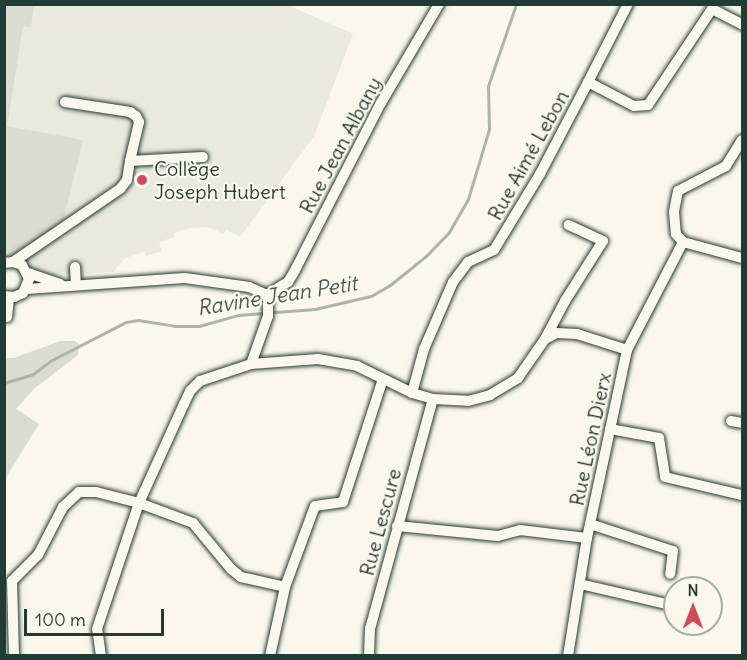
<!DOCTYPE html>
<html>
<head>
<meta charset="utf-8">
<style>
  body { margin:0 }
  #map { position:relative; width:747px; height:660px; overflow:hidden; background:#fbf7ec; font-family:Delius,sans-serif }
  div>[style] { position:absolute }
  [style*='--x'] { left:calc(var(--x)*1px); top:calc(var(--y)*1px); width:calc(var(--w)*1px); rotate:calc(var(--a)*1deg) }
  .built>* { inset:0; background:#eae9de }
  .green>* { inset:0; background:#dbdcd1 }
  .stream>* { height:3px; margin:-1.5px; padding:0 1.5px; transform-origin:1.5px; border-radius:1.5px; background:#adb4aa }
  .roads { filter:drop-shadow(0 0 2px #1f3d34) drop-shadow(0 0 2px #1f3d34) }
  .minor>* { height:10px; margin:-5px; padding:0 5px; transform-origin:5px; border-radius:5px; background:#fbf7ec }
  .dots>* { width:16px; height:16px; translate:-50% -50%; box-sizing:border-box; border:3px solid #fbf7ec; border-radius:50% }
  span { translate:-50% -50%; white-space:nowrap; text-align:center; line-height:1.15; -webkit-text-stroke:4.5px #fbf7ec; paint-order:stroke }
  .street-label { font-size:20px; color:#1f3d34 }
  .poi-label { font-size:20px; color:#1f3d34 }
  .left { translate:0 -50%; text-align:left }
  .water-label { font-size:21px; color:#425b52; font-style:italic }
  .frame { position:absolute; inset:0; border:6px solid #1f3d34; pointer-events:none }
  .north { position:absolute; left:663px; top:576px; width:60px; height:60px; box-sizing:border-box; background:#fbf7ec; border:2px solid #a3ada2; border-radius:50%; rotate:0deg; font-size:16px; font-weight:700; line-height:24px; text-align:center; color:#1f3d34 }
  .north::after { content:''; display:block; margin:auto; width:21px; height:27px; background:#d1495b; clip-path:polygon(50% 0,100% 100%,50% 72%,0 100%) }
  .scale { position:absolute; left:24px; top:609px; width:140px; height:27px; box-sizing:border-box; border:3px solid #1f3d34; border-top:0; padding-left:8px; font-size:18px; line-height:21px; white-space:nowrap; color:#1f3d34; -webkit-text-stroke:4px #fbf7ec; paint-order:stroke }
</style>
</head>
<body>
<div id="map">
  <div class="built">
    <i style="clip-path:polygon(5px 5px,288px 5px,353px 34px,314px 136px,240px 237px,226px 230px,223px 234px,209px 227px,189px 228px,174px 233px,175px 237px,159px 242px,162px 251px,146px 256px,144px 252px,125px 258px,113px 272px,54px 275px,29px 284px,28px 273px,5px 263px)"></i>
  </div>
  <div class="green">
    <i style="clip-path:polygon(4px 5px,34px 5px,31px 27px,23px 26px,7px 126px,83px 140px,63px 222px,19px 254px,10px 254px,5px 248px)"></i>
    <i style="clip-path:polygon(60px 341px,75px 341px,79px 344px,78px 355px,34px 389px,16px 409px,39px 424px,5px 479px,5px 358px,14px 358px)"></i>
  </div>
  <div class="stream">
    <i style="--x:4;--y:383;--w:30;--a:-17"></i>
    <i style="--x:33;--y:374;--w:21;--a:-37"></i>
    <i style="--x:50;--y:361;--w:85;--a:-27.2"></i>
    <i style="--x:126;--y:322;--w:12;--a:-9"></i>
    <i style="--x:138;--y:320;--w:36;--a:9"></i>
    <i style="--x:174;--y:326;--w:25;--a:0"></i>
    <i style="--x:199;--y:326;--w:41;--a:-15.8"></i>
    <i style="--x:238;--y:315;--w:77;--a:-4.5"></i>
    <i style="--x:315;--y:309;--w:57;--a:-13.1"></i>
    <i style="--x:371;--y:296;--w:22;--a:-30"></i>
    <i style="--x:390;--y:285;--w:46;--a:-38.9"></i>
    <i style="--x:426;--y:256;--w:33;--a:-46"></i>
    <i style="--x:449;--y:232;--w:38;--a:-60"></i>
    <i style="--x:468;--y:199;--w:73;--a:-73.3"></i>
    <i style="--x:489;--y:129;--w:43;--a:-91.3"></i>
    <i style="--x:488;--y:86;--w:87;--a:-71.1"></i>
  </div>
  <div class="roads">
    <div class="minor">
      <i style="--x:588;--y:82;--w:88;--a:-62.9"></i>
      <i style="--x:65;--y:102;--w:66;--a:8.7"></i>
      <i style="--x:130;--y:112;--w:7;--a:34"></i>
      <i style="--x:136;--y:116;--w:7;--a:63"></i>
      <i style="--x:139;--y:122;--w:40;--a:103"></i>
      <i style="--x:742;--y:140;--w:31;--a:122"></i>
      <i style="--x:726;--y:166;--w:54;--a:152.5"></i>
      <i style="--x:678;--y:191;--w:21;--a:101"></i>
      <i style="--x:674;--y:212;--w:22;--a:85"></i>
      <i style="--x:676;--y:234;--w:11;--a:49"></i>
      <i style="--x:683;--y:242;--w:61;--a:15.2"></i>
      <i style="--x:13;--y:262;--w:130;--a:-34.3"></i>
      <i style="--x:120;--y:189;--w:11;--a:-52"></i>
      <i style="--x:127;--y:180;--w:19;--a:-81"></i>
      <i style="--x:130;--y:161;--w:73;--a:-3.1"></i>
      <i style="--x:4;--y:263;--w:9;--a:-6"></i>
      <i style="--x:13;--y:262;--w:9;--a:18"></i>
      <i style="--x:22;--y:265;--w:16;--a:63"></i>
      <i style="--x:29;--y:279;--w:15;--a:113"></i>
      <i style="--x:23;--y:293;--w:10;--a:156"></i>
      <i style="--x:14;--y:297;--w:10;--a:-174"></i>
      <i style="--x:75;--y:267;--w:17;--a:87"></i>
      <i style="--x:28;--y:273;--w:34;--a:19"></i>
      <i style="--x:27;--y:289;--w:158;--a:-4"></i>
      <i style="--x:185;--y:278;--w:65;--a:8"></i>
      <i style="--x:249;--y:287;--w:20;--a:24"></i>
      <i style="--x:267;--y:295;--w:7;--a:82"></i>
      <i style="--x:268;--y:302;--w:14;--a:90"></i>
      <i style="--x:268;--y:316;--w:51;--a:109.5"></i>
      <i style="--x:267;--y:295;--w:25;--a:-32"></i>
      <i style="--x:288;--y:282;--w:12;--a:-59"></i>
      <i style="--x:294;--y:272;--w:190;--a:-62.8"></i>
      <i style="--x:381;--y:103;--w:115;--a:-59.6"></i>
      <i style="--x:7;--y:317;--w:20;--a:-84"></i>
      <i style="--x:545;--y:339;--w:43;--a:-62.2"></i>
      <i style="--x:565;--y:301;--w:71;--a:-57.7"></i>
      <i style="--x:603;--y:241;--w:38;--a:-155"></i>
      <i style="--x:412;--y:393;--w:46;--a:-74.7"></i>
      <i style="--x:424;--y:349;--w:73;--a:-66.6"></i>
      <i style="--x:453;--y:282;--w:25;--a:-53"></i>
      <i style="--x:468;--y:262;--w:29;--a:-25"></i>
      <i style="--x:494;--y:250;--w:89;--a:-58.8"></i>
      <i style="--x:540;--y:174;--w:104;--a:-62.4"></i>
      <i style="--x:588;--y:82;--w:52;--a:27.6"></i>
      <i style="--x:634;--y:106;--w:14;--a:-4"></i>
      <i style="--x:648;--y:105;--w:115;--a:-56.3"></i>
      <i style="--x:712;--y:9;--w:34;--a:27"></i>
      <i style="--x:731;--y:421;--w:11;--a:10"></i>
      <i style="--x:610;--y:429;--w:50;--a:10.4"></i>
      <i style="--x:659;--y:438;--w:39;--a:81"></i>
      <i style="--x:665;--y:477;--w:79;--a:13.2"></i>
      <i style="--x:590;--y:524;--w:87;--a:18"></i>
      <i style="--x:673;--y:551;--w:23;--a:97"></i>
      <i style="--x:397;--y:526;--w:101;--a:5.7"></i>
      <i style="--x:498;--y:536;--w:23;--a:-15"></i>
      <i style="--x:520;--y:530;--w:67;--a:6.8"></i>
      <i style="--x:580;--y:584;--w:98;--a:13"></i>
      <i style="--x:14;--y:656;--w:75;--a:-91.5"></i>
      <i style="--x:12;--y:581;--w:37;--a:-45"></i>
      <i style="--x:38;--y:555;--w:54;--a:-62.5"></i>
      <i style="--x:63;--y:507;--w:22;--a:-43"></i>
      <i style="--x:79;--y:492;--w:17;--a:0"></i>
      <i style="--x:96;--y:492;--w:44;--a:14.3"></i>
      <i style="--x:139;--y:503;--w:58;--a:20.3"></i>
      <i style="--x:193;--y:523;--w:60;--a:50.4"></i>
      <i style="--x:231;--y:569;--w:13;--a:39"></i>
      <i style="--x:241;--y:577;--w:45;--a:12.8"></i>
      <i style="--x:101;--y:656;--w:27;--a:-98"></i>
      <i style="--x:97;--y:629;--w:133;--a:-71.6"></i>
      <i style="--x:139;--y:503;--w:109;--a:-65.6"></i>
      <i style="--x:184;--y:404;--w:14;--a:-65"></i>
      <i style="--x:190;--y:391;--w:14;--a:-45"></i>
      <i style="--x:200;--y:381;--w:54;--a:-18.4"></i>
      <i style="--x:251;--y:364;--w:67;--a:-4.3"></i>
      <i style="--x:318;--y:359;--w:40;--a:10"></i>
      <i style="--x:357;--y:366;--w:61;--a:26.1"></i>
      <i style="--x:412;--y:393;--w:22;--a:16"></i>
      <i style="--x:433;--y:399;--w:35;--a:3"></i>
      <i style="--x:468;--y:401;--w:23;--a:-15"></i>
      <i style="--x:490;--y:395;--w:33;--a:-31"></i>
      <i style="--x:518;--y:378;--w:47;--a:-55.3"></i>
      <i style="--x:545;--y:339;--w:13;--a:-27"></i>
      <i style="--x:557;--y:333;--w:20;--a:3"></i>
      <i style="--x:577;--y:334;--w:52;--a:17.7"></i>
      <i style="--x:270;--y:656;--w:71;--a:-77.7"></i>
      <i style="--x:285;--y:587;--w:86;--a:-69.7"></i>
      <i style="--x:315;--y:506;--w:28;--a:-8"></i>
      <i style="--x:343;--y:502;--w:129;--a:-72"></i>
      <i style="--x:369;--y:656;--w:27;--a:-88"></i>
      <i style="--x:370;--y:629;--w:238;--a:-74.7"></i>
      <i style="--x:568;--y:656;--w:120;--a:-80.9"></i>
      <i style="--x:587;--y:538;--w:192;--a:-78"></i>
      <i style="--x:627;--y:350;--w:122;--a:-62.6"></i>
    </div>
  </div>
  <div class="dots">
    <i style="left:142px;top:180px;background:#d1495b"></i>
  </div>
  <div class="street-label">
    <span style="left:340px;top:145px;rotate:-62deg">Rue Jean Albany</span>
    <span style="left:528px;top:155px;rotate:-61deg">Rue Aimé Lebon</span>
    <span style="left:590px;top:439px;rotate:-78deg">Rue Léon Dierx</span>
    <span style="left:380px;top:522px;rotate:-75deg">Rue Lescure</span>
  </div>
  <div class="poi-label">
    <span class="left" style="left:154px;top:180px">Collège<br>Joseph Hubert</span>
  </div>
  <div class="water-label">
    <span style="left:277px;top:296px;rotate:-9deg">Ravine Jean Petit</span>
  </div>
  <div class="frame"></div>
  <div class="north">N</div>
  <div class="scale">100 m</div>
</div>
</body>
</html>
